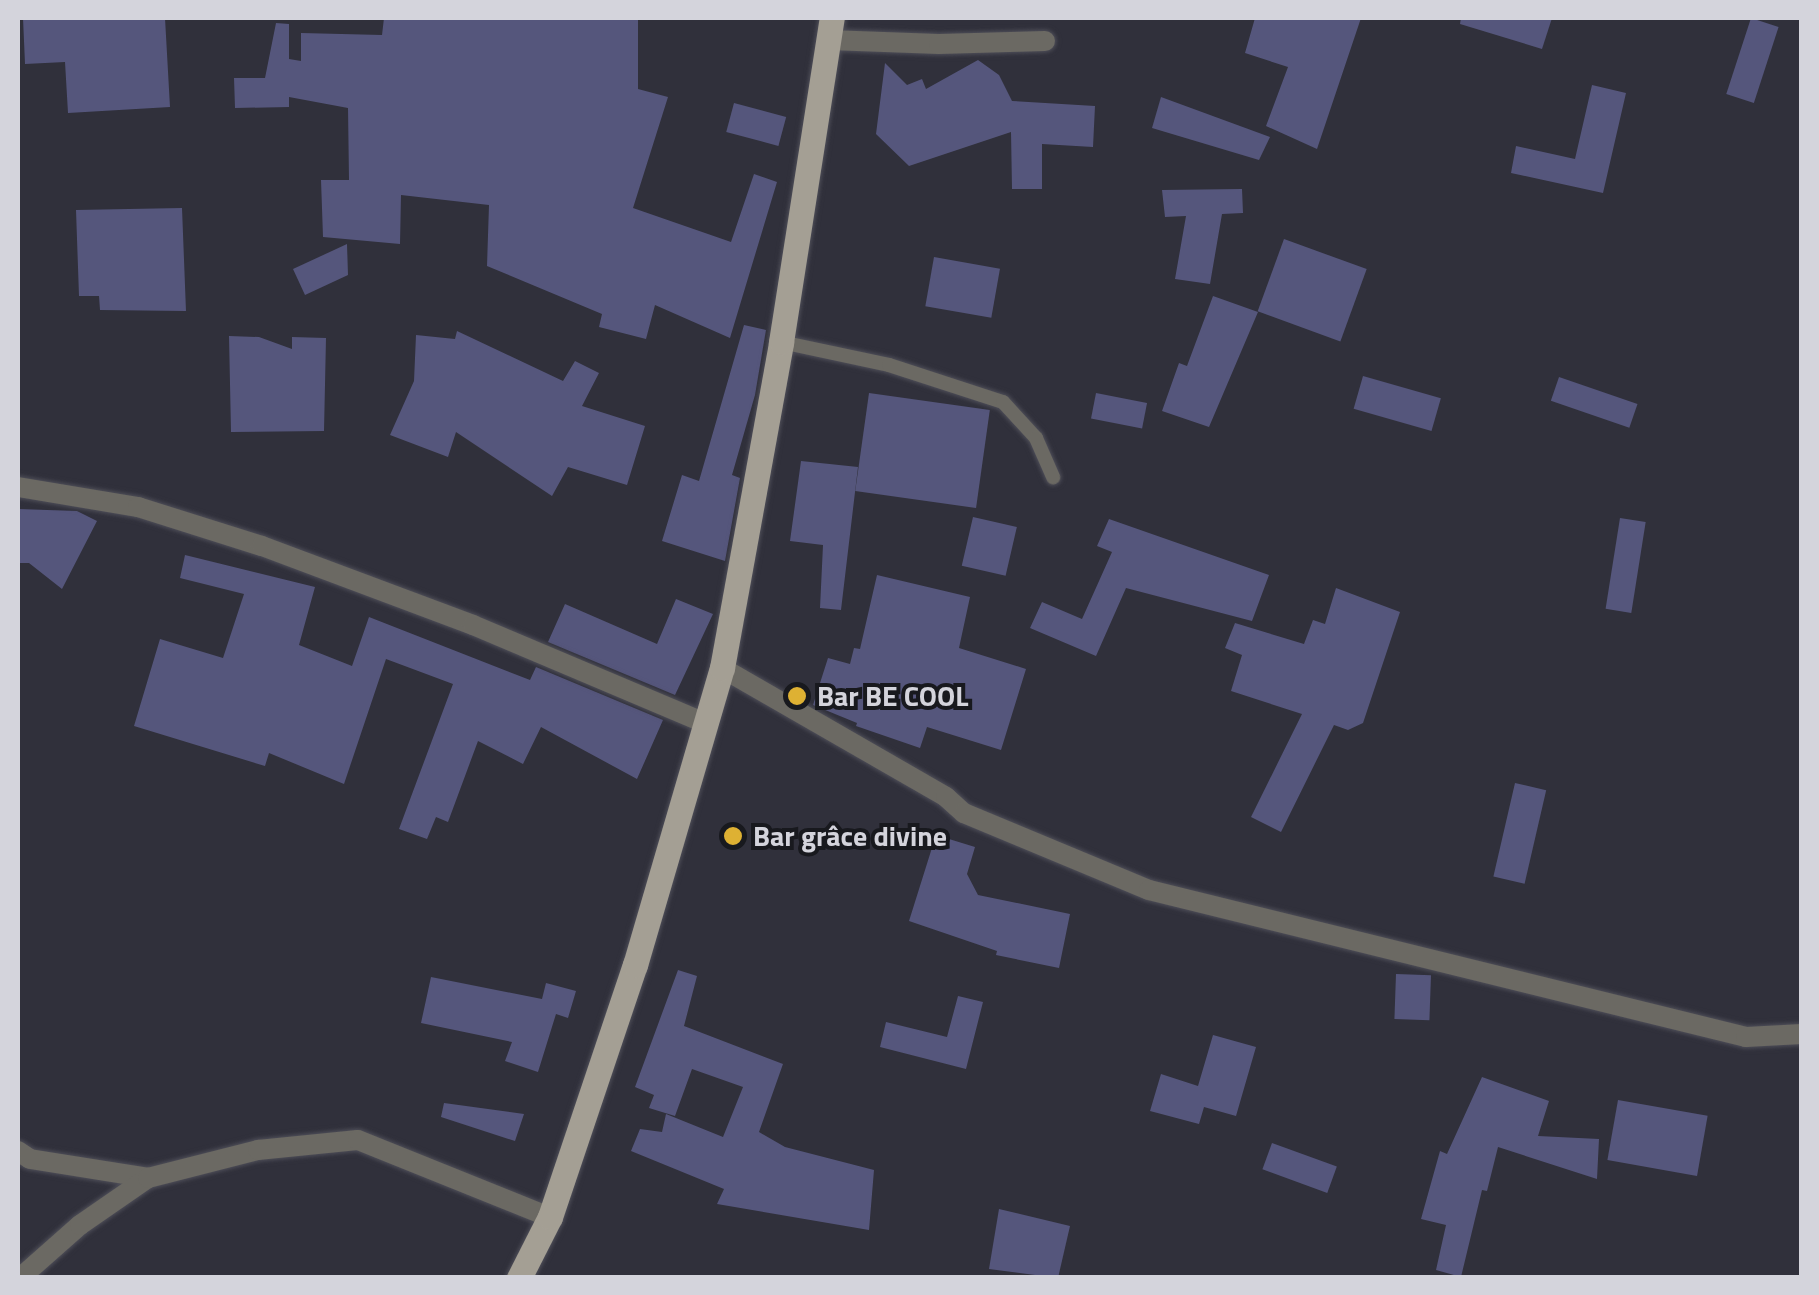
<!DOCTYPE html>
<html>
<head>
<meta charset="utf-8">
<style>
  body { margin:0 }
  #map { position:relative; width:1819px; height:1295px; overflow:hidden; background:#30303b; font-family:"Titillium Web",sans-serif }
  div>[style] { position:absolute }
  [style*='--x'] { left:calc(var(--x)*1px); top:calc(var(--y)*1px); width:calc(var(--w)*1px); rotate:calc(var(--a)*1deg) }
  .building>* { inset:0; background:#55567c; transform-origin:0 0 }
  .roads { filter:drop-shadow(0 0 2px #4e4e58) drop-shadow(0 0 2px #4e4e58) }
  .service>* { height:14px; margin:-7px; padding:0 7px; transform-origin:7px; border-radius:7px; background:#6b6963 }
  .minor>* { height:20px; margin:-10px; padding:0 10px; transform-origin:10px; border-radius:10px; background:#6b6963 }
  .primary>* { height:25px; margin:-12.5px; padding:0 12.5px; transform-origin:12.5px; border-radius:12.5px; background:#a49f94 }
  .dots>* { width:28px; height:28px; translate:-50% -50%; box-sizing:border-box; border:5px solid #18191e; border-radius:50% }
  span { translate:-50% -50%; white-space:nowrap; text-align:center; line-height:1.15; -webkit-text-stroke:8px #18191e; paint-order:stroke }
  .poi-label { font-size:28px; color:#d4d4dc; font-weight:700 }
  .left { translate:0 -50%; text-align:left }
  .frame { position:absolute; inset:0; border:20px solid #d4d4dc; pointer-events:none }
</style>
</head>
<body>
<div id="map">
  <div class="building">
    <i style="clip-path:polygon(23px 18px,165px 18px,170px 107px,68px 113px,65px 62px,25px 64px)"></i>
    <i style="clip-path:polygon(384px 18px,638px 18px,638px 89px,668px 97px,633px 208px,731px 242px,754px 174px,777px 182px,730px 338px,655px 305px,646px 339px,599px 327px,602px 314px,487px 266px,489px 205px,401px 195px,400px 244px,323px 237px,321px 180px,349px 180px,348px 108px,289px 97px,289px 107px,235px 108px,234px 78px,265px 78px,276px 23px,289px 24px,289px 59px,301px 61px,301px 33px,382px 35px)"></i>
    <i style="clip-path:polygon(1255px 18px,1361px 18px,1317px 149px,1266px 126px,1288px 67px,1245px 53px)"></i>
    <i style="clip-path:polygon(1461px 18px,1552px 18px,1542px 49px,1460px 24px)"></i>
    <i style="left:1751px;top:18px;width:29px;height:80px;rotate:18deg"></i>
    <i style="clip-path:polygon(978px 60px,999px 75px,1012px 101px,1095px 106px,1093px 147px,1042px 144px,1042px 189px,1012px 189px,1011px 132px,909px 166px,876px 134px,885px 63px,907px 85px,922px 79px,926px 89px)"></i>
    <i style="clip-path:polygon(1592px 85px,1626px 93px,1603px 193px,1511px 173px,1516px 146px,1575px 159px)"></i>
    <i style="clip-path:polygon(1161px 97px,1270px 137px,1259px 160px,1152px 128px)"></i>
    <i style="left:734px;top:103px;width:54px;height:30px;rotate:15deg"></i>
    <i style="clip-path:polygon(1242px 189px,1243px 213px,1222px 214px,1210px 284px,1175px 279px,1186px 216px,1165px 217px,1162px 190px)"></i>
    <i style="clip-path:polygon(182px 208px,186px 311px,100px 310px,99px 296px,79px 296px,76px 210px)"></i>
    <i style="left:1284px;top:239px;width:88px;height:77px;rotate:20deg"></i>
    <i style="clip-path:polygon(347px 244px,348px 275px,305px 295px,293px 269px)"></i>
    <i style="left:934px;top:257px;width:67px;height:50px;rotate:10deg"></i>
    <i style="clip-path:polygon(1213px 296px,1258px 312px,1209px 427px,1162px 411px,1179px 363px,1187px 366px)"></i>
    <i style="clip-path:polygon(744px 325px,766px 330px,755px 395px,732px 475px,740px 478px,725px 561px,662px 541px,682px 475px,699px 481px)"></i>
    <i style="clip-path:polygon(457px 331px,563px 381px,575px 361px,599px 373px,582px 406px,645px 426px,627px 485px,568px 467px,552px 496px,456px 432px,448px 457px,390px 435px,414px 381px,416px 335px,455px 339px)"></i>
    <i style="clip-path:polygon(229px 336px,259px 337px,292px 349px,292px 337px,326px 338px,324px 431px,231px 432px)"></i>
    <i style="left:1363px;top:376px;width:81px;height:34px;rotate:16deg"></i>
    <i style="left:1559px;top:377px;width:83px;height:25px;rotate:19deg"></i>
    <i style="left:869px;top:393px;width:122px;height:99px;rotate:8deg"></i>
    <i style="left:1096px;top:393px;width:52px;height:26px;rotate:11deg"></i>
    <i style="clip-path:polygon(801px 461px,858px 467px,841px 610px,820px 608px,823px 545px,790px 541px)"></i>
    <i style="clip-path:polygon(18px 509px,77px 511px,97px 521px,62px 589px,29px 563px,18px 563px)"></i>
    <i style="left:973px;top:517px;width:45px;height:50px;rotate:13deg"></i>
    <i style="left:1620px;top:518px;width:26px;height:92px;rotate:9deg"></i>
    <i style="clip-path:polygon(1109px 519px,1269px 575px,1252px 621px,1126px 588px,1096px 656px,1030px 628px,1042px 602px,1082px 619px,1112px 552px,1097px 546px)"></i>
    <i style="clip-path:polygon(185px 555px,315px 587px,299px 645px,352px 666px,369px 617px,530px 680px,536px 667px,663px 720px,637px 779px,541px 727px,523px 764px,478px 741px,448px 822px,436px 817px,427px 839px,399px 829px,453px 684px,386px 659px,344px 784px,269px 753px,265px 766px,134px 726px,160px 639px,223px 658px,244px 594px,180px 578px)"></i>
    <i style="clip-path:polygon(877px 575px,970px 597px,959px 648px,1026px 669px,1001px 750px,927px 727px,920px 748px,856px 726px,857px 723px,813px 705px,828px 658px,850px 664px,854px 648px,860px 649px)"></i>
    <i style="clip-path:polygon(1336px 588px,1400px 612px,1363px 723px,1348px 730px,1334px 725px,1281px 832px,1251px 817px,1302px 714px,1231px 691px,1242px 655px,1225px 648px,1235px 623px,1304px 644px,1313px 620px,1325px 624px)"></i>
    <i style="clip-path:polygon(676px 599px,713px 614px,675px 695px,548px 642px,565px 604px,657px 644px)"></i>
    <i style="left:1515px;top:783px;width:32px;height:96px;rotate:13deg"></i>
    <i style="clip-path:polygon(936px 835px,975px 847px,967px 874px,978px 895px,1070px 914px,1059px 968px,996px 955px,997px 951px,909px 921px)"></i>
    <i style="clip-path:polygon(678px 970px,697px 976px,684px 1026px,783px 1064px,759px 1132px,785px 1147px,874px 1170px,869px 1230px,717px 1204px,724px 1189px,631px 1151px,640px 1129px,662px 1132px,666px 1114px,723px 1137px,743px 1087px,692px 1069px,675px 1116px,649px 1108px,654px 1095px,635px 1087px)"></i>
    <i style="left:1396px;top:974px;width:35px;height:45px;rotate:2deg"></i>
    <i style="clip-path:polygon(431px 977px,542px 999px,546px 983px,576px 991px,568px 1018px,556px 1014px,538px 1072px,505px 1061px,512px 1042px,421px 1023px)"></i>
    <i style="clip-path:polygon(958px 996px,983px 1002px,966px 1069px,880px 1047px,886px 1022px,947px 1037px)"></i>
    <i style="clip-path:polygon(1213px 1035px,1256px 1047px,1236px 1116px,1204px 1107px,1199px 1124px,1150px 1111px,1161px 1074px,1198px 1086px)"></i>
    <i style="clip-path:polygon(1482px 1077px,1549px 1101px,1538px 1136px,1599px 1139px,1597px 1179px,1498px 1147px,1487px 1191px,1482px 1190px,1461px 1277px,1436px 1270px,1446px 1225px,1421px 1219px,1440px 1151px,1447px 1154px)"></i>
    <i style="left:1618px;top:1100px;width:91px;height:61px;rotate:10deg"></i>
    <i style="clip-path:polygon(444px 1103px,524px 1114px,515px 1141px,441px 1117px)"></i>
    <i style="left:1272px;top:1143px;width:69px;height:28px;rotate:20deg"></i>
    <i style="clip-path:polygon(999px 1209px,1070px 1226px,1058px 1278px,989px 1269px)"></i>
  </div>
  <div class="roads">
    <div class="service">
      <i style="--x:781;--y:342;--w:110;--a:12"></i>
      <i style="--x:889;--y:365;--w:120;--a:18"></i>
      <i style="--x:1003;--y:402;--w:49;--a:47.5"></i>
      <i style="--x:1036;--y:438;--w:43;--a:66.4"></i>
    </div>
    <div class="minor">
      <i style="--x:829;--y:40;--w:110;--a:2.1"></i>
      <i style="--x:939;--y:44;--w:106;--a:-1.6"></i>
      <i style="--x:18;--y:487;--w:122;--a:9.5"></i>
      <i style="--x:138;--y:507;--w:130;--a:17.5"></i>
      <i style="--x:262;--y:546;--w:225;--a:20.5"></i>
      <i style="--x:473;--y:625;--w:254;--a:22.9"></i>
      <i style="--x:722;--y:668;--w:258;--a:29.9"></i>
      <i style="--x:946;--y:797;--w:24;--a:42"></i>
      <i style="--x:964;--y:813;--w:200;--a:22.6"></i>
      <i style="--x:1149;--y:890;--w:615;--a:13.83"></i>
      <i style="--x:1746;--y:1037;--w:56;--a:-3.1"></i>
      <i style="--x:18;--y:1151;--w:14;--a:34"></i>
      <i style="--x:30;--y:1159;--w:120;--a:9.1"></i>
      <i style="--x:20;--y:1278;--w:80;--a:-41.5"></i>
      <i style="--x:80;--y:1225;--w:83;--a:-34.7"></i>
      <i style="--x:148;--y:1178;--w:114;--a:-14.3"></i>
      <i style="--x:258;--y:1150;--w:100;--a:-5.7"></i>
      <i style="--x:358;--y:1140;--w:207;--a:21.9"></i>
    </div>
    <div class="primary">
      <i style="--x:519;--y:1278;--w:68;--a:-63.1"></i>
      <i style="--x:550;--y:1217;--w:266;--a:-71.4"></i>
      <i style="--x:635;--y:965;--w:309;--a:-73.7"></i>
      <i style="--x:722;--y:668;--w:331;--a:-79.7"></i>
      <i style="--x:781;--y:342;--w:328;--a:-81.1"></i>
    </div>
  </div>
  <div class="dots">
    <i style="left:797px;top:696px;background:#deb133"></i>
    <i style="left:733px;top:836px;background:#deb133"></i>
  </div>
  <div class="poi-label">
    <span class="left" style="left:817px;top:696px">Bar BE COOL</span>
    <span class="left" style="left:753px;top:836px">Bar grâce divine</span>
  </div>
  <div class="frame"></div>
</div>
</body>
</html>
